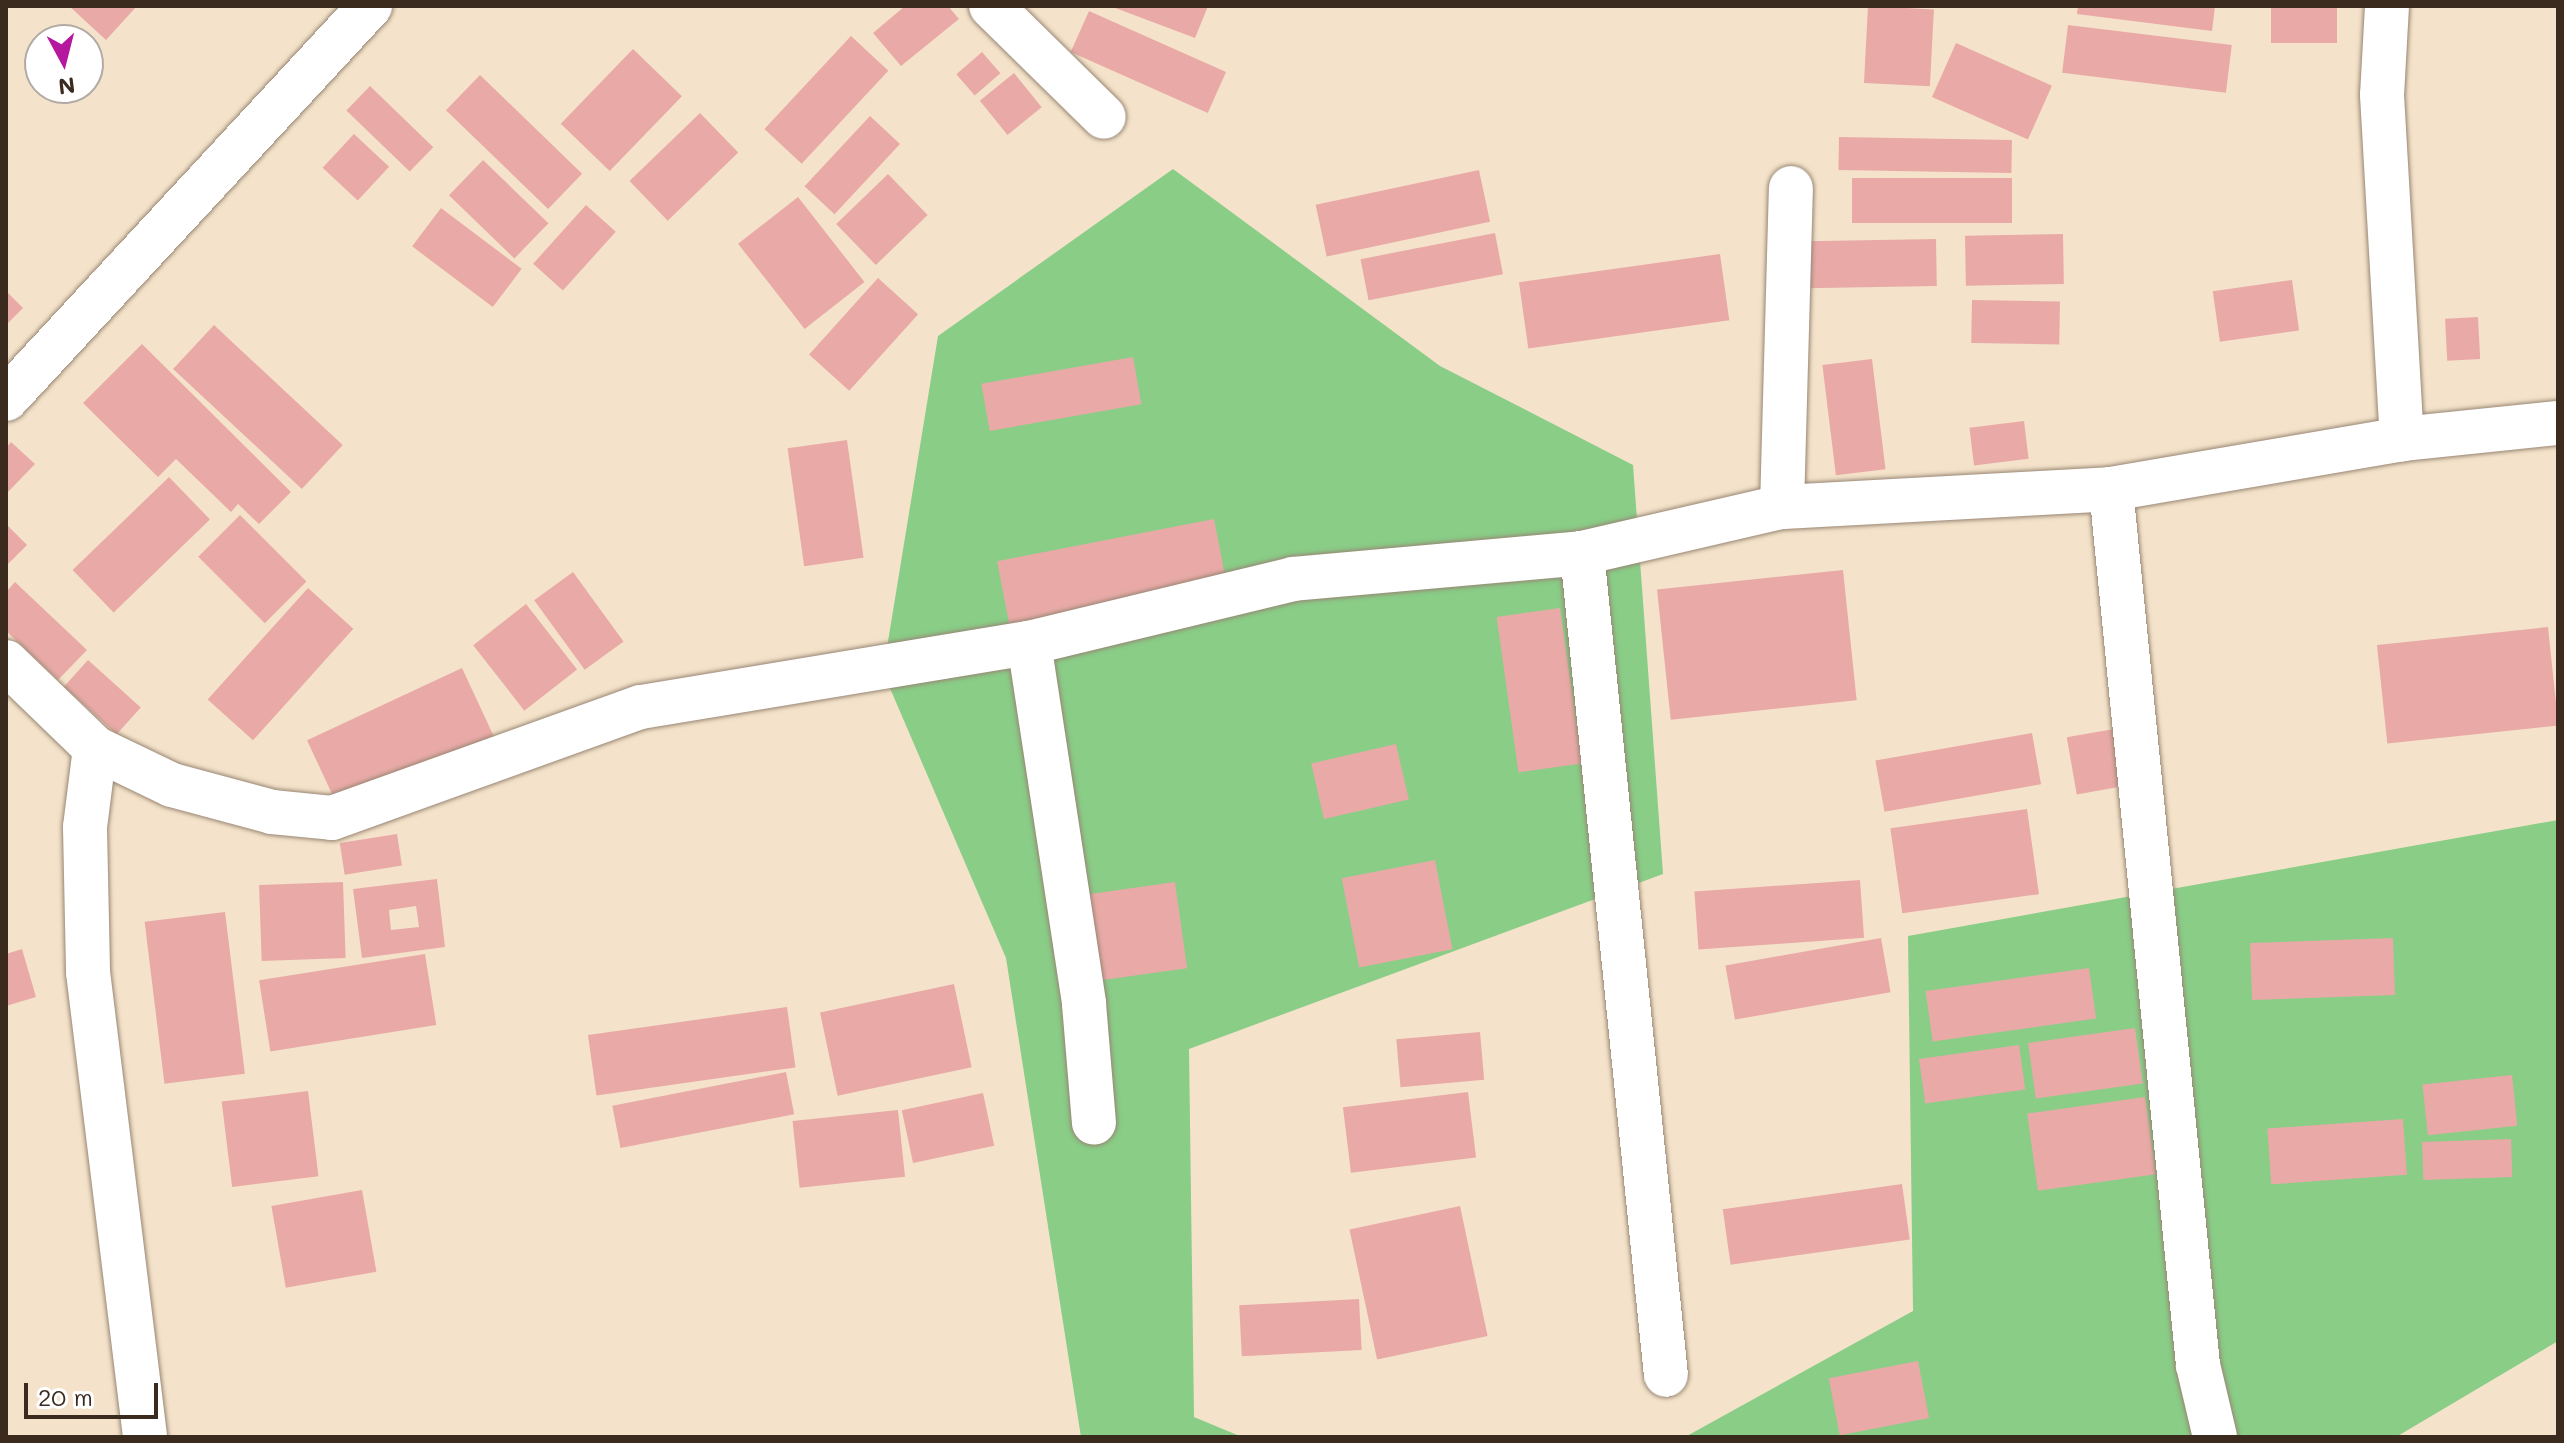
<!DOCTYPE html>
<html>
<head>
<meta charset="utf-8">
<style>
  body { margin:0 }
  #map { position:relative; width:2564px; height:1443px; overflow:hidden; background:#f4e3ca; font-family:Mali,sans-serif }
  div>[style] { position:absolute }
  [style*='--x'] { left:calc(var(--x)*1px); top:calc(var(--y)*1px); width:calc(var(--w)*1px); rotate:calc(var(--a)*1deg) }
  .green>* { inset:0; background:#89cd87 }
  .building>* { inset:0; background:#e9aaa7; transform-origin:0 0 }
  .roads { filter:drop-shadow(0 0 2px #988674) drop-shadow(0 0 2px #988674) }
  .street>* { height:44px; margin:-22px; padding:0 22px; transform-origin:22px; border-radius:22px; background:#fff }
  span { translate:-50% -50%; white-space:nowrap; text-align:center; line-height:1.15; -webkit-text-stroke:6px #fff; paint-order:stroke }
  .frame { position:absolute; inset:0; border:8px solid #3b2a1e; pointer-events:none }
  .north { position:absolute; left:24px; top:24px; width:80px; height:80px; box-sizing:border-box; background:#fff; border:2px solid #b1aaa5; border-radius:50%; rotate:173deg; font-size:22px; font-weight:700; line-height:32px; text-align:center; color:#3b2a1e }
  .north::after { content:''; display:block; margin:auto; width:28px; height:36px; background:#b5179e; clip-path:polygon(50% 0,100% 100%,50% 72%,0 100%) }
  .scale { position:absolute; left:24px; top:1383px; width:134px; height:36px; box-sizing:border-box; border:4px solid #3b2a1e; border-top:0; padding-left:10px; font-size:24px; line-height:28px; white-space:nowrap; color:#3b2a1e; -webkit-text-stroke:6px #fff; paint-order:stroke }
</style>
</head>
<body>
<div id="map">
  <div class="green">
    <i style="clip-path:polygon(1173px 169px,1440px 366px,1633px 465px,1663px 874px,1189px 1049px,1194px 1417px,1242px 1437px,1081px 1437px,1006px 958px,883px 672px,938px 336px)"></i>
    <i style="clip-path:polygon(2558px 820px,2558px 1341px,2396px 1437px,1685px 1437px,1913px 1311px,1908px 936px)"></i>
  </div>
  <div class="building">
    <i style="clip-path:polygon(69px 6px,137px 6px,106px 40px)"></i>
    <i style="clip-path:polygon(905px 6px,948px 6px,959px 19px,901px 66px,873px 33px)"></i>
    <i style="clip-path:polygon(1110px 6px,1208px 6px,1195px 38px)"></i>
    <i style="left:1868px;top:6px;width:66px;height:77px;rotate:3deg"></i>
    <i style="clip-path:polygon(2078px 6px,2215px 6px,2212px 31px,2077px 14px)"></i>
    <i style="left:2271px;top:6px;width:66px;height:37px"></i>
    <i style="left:1089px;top:11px;width:150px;height:45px;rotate:24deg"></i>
    <i style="left:2068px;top:25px;width:165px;height:48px;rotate:7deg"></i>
    <i style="left:851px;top:36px;width:51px;height:127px;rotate:43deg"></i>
    <i style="left:1956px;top:43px;width:105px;height:59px;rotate:24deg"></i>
    <i style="left:633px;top:49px;width:68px;height:104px;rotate:44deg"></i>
    <i style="left:982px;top:52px;width:28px;height:34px;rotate:49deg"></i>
    <i style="left:1014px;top:73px;width:44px;height:44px;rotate:51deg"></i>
    <i style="left:480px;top:75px;width:142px;height:49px;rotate:44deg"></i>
    <i style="left:370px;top:86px;width:88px;height:34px;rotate:44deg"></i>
    <i style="left:700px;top:113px;width:55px;height:98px;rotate:46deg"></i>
    <i style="left:870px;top:116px;width:41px;height:96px;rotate:43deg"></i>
    <i style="left:354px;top:134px;width:48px;height:46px;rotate:43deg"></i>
    <i style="left:1839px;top:137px;width:173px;height:33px;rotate:1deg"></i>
    <i style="left:483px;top:160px;width:91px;height:49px;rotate:44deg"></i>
    <i style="left:1479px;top:170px;width:53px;height:167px;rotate:78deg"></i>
    <i style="left:888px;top:174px;width:57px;height:72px;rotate:46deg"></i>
    <i style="left:2012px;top:178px;width:45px;height:160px;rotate:90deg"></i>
    <i style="left:798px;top:197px;width:108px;height:76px;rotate:52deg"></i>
    <i style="left:586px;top:205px;width:40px;height:79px;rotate:42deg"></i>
    <i style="left:441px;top:208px;width:101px;height:48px;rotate:37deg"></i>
    <i style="left:1495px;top:233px;width:42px;height:137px;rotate:79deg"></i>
    <i style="left:2063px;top:234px;width:50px;height:98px;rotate:89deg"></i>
    <i style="left:1936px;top:239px;width:47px;height:131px;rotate:89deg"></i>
    <i style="left:1720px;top:254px;width:67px;height:203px;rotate:82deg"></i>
    <i style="left:878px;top:278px;width:54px;height:103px;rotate:42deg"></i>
    <i style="left:2292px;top:280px;width:51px;height:80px;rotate:82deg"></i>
    <i style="clip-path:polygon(6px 291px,23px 308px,6px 325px)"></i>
    <i style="left:1972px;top:300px;width:88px;height:43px;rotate:1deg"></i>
    <i style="left:2478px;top:317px;width:42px;height:33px;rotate:87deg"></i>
    <i style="left:214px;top:325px;width:176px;height:60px;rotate:43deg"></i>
    <i style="clip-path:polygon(142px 344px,291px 492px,259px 524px,238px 504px,231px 512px,176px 459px,158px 477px,83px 403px)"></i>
    <i style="left:1133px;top:357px;width:48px;height:154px;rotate:80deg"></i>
    <i style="left:1872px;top:359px;width:111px;height:50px;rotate:83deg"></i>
    <i style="left:2024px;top:421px;width:38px;height:55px;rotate:83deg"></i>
    <i style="left:847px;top:440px;width:119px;height:60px;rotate:82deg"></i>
    <i style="clip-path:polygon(11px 442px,35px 464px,6px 494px,6px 448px)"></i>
    <i style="left:169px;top:477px;width:59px;height:134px;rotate:46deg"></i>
    <i style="left:240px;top:515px;width:94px;height:59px;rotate:45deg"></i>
    <i style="left:1214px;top:519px;width:64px;height:221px;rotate:79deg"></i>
    <i style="clip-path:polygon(6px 524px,27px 545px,6px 566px)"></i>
    <i style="left:1843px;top:570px;width:131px;height:187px;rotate:84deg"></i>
    <i style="left:573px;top:572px;width:86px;height:48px;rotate:54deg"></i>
    <i style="clip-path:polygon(15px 582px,87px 650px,58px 680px,6px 631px,6px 592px)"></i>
    <i style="left:308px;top:588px;width:61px;height:150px;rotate:42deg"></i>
    <i style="left:526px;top:604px;width:83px;height:67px;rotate:52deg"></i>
    <i style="left:1560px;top:608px;width:157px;height:64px;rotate:82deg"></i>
    <i style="left:2548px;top:627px;width:99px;height:172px;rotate:84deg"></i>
    <i style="left:88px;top:660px;width:71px;height:36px;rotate:42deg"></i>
    <i style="left:462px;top:668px;width:76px;height:171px;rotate:65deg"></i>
    <i style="left:2114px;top:729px;width:58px;height:48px;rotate:80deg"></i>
    <i style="left:2032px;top:733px;width:52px;height:159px;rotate:80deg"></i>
    <i style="left:1396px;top:744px;width:57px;height:87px;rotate:77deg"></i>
    <i style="left:2027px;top:809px;width:86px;height:138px;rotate:82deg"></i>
    <i style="left:397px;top:834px;width:32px;height:58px;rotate:81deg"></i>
    <i style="left:1435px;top:860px;width:91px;height:95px;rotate:79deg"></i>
    <i style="clip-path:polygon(evenodd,437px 879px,445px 947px,362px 958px,353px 889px,437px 879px,416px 906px,419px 927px,391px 930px,389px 910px,416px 906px)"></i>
    <i style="left:1860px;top:880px;width:58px;height:166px;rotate:86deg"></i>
    <i style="left:343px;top:882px;width:76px;height:84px;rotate:88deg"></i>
    <i style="left:1175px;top:882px;width:87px;height:91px;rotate:82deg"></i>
    <i style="left:225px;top:912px;width:163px;height:81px;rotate:83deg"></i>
    <i style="left:1881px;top:938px;width:55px;height:158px;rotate:80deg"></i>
    <i style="left:2393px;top:938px;width:57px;height:143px;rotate:88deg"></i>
    <i style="clip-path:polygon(22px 949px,36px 997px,6px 1006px,6px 954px)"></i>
    <i style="left:425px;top:954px;width:72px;height:168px;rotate:81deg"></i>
    <i style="left:2089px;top:968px;width:51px;height:165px;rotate:82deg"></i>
    <i style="left:954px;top:984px;width:85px;height:137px;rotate:78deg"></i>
    <i style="left:787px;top:1007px;width:61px;height:201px;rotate:82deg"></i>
    <i style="left:2135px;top:1028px;width:56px;height:108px;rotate:82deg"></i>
    <i style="left:1480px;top:1032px;width:48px;height:84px;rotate:85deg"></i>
    <i style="left:2019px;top:1045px;width:45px;height:101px;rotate:82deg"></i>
    <i style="left:786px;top:1072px;width:43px;height:177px;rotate:79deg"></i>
    <i style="left:2512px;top:1075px;width:51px;height:90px;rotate:84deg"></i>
    <i style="left:308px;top:1091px;width:86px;height:87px;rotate:83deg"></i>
    <i style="left:1468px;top:1092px;width:66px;height:126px;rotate:83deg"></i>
    <i style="left:983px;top:1093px;width:54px;height:83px;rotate:78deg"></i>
    <i style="left:2145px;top:1097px;width:78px;height:119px;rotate:82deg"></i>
    <i style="left:898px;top:1110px;width:67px;height:106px;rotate:84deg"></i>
    <i style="left:2403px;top:1119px;width:56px;height:136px;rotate:86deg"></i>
    <i style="left:2511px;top:1139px;width:38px;height:89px;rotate:88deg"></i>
    <i style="left:1902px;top:1184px;width:56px;height:181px;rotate:82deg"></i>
    <i style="left:362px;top:1190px;width:83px;height:92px;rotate:80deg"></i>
    <i style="left:1460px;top:1206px;width:133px;height:113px;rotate:78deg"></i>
    <i style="left:1359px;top:1299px;width:51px;height:120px;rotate:87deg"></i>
    <i style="left:1918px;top:1361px;width:58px;height:91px;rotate:79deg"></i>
  </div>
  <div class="roads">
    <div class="street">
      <i style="--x:991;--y:6;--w:158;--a:44.5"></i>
      <i style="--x:2387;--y:6;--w:89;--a:93.2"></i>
      <i style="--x:2382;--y:95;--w:345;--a:86.7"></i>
      <i style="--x:6;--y:399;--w:536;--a:-47.19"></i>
      <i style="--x:2111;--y:489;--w:880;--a:84.33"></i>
      <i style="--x:2198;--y:1365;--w:74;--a:76.7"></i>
      <i style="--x:1782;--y:507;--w:319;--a:-88.4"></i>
      <i style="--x:1582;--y:553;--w:826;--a:84.17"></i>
      <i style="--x:1029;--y:643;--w:365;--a:81.3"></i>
      <i style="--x:1084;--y:1004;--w:119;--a:85.2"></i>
      <i style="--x:6;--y:662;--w:124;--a:44"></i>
      <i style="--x:95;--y:748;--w:85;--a:25.7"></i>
      <i style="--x:172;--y:785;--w:104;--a:15.1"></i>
      <i style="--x:272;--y:812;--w:60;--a:5.7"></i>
      <i style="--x:332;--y:818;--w:328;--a:-19.8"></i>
      <i style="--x:641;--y:707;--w:393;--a:-9.4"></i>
      <i style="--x:1029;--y:643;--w:272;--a:-13.6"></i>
      <i style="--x:1293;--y:579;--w:290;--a:-5.1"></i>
      <i style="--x:1582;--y:553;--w:205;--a:-13"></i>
      <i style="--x:1782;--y:507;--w:329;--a:-3.1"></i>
      <i style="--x:2111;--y:489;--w:295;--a:-9.7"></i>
      <i style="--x:2402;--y:439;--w:157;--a:-5.9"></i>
      <i style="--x:95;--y:748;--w:80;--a:97.2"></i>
      <i style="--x:85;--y:827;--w:145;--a:88.8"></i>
      <i style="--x:88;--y:972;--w:468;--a:83"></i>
    </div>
  </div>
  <div class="frame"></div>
  <div class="north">N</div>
  <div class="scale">20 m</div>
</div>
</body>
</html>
